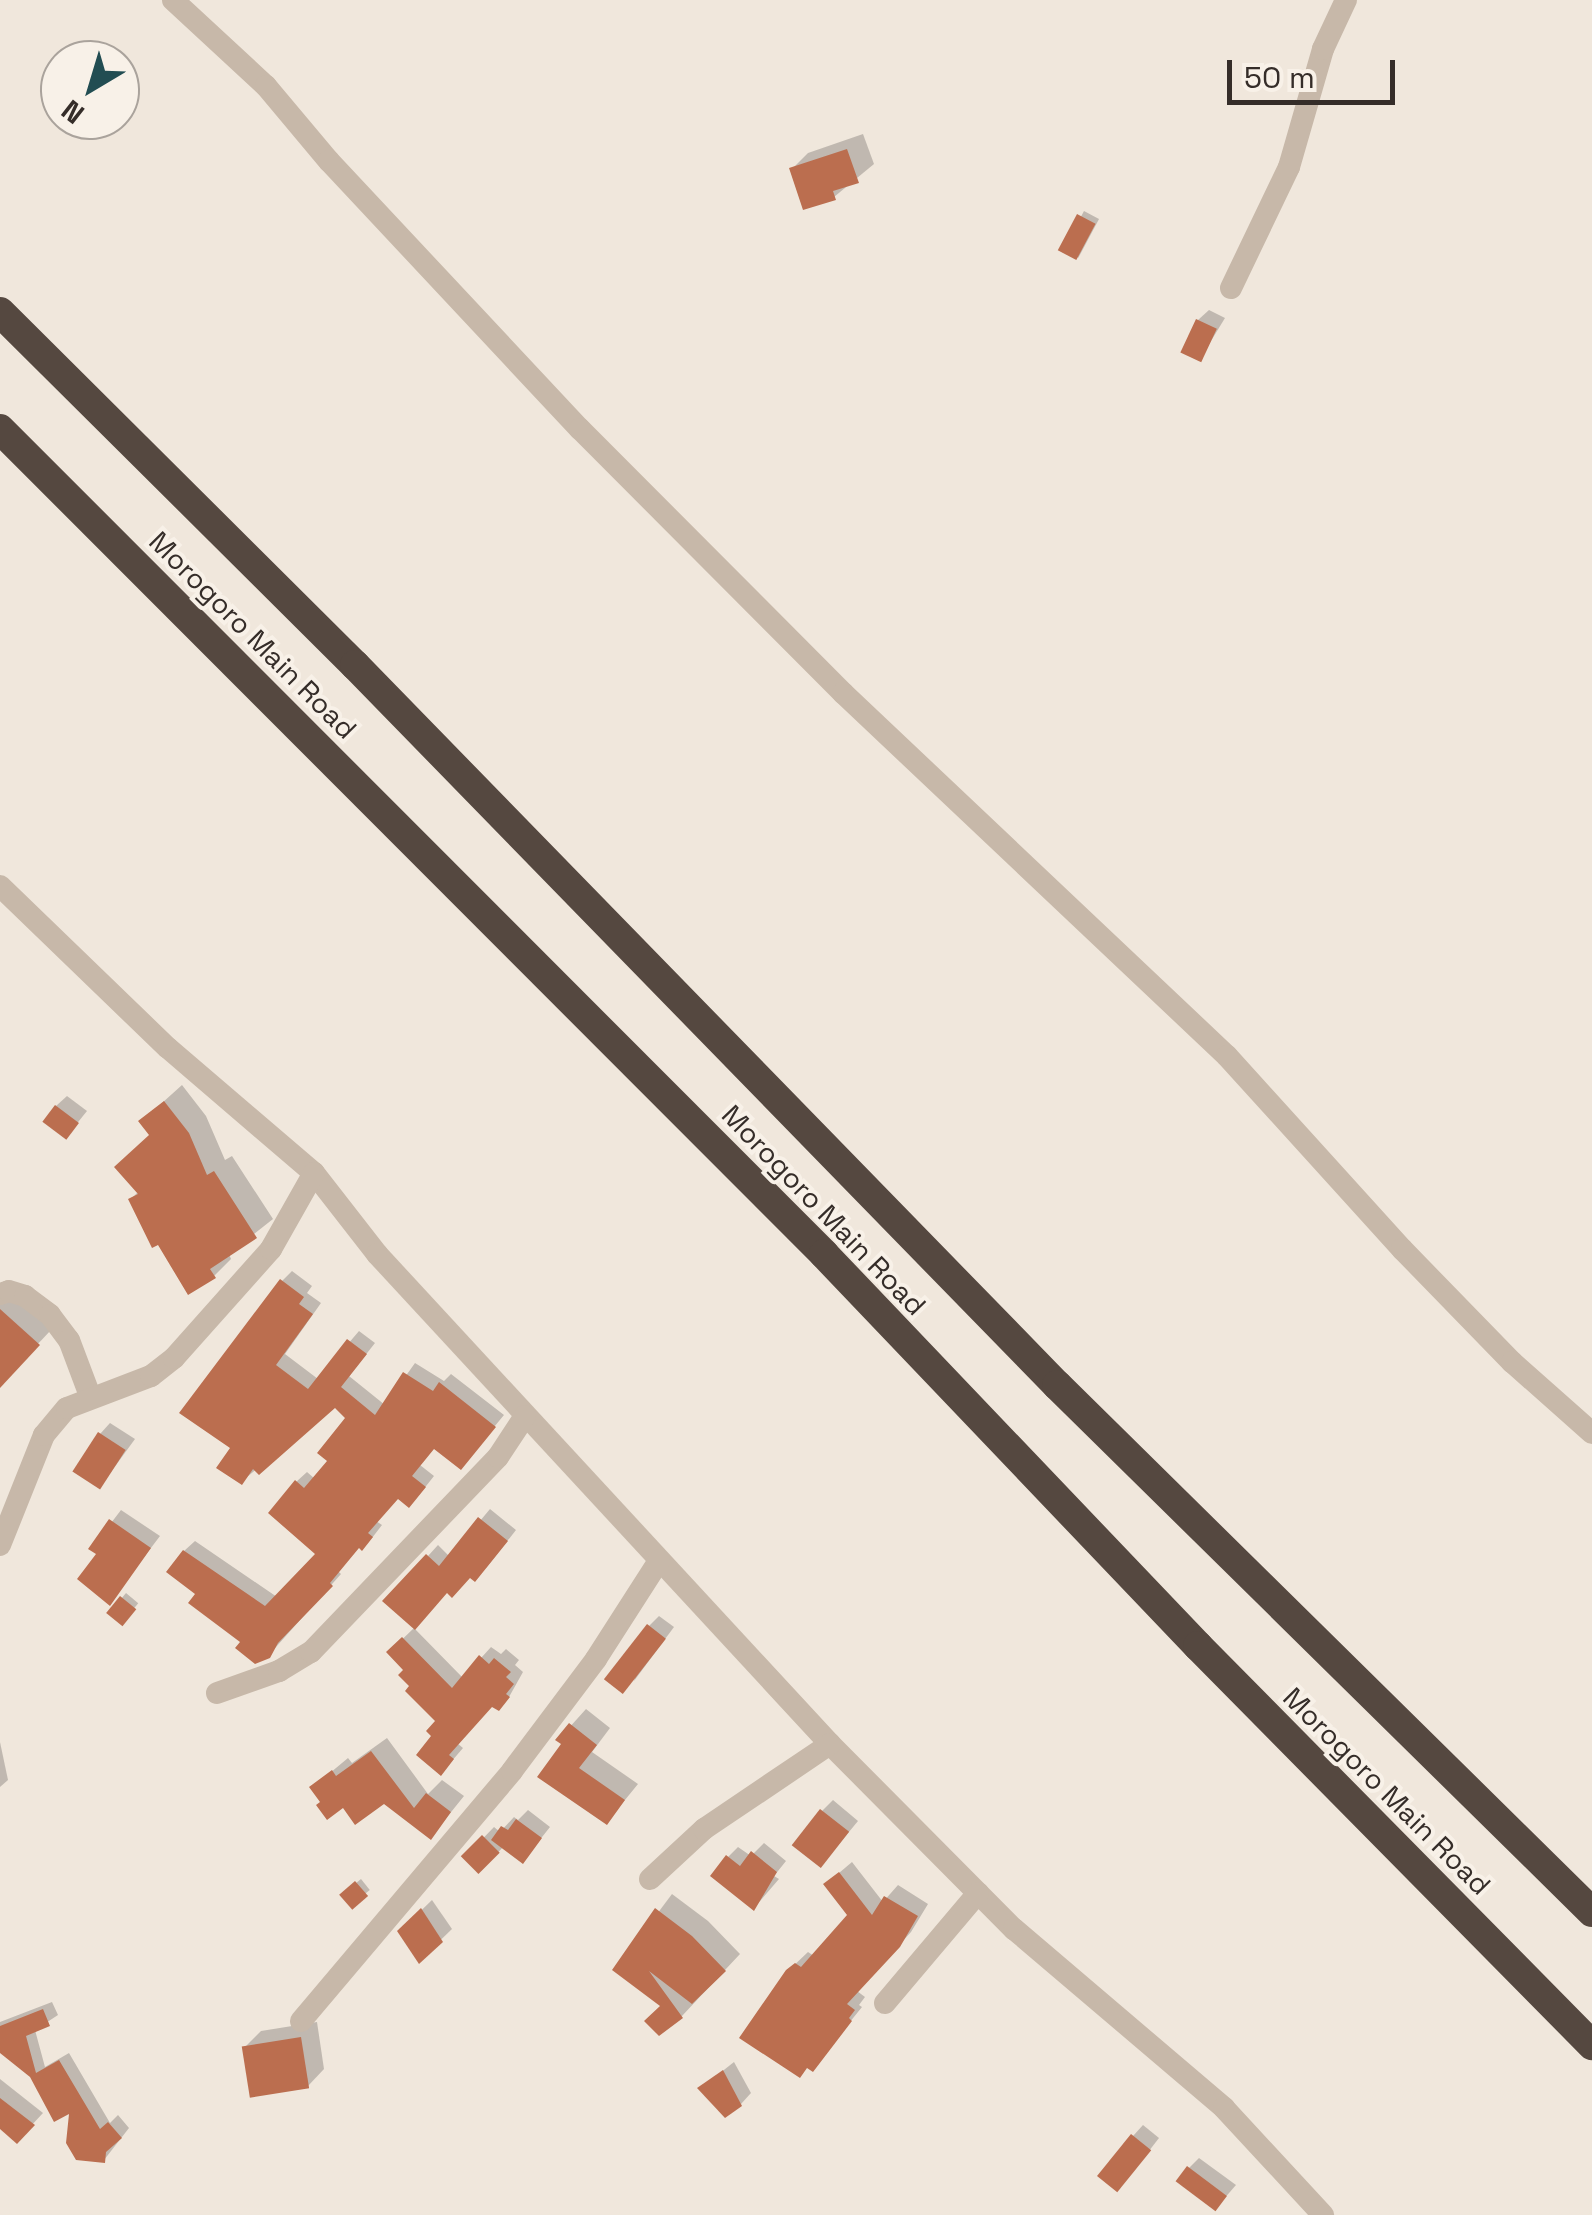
<!DOCTYPE html>
<html>
<head>
<meta charset="utf-8">
<style>
  body { margin:0 }
  #map { position:relative; width:1592px; height:2215px; overflow:hidden; background:#f0e7dc; font-family:"Space Grotesk",sans-serif }
  div>[style] { position:absolute }
  [style*='--x'] { left:calc(var(--x)*1px); top:calc(var(--y)*1px); width:calc(var(--w)*1px); rotate:calc(var(--a)*1deg) }
  .shadow>* { inset:0; background:#0003; transform-origin:0 0 }
  .building>* { inset:0; background:#bb6e4f; transform-origin:0 0 }
  .street>* { height:22px; margin:-11px; padding:0 11px; transform-origin:11px; border-radius:11px; background:#c7b8a9 }
  .highway>* { height:30px; margin:-15px; padding:0 15px; transform-origin:15px; border-radius:15px; background:#554840 }
  span { translate:-50% -50%; white-space:nowrap; text-align:center; line-height:1.15; -webkit-text-stroke:8px #f8f1e8; paint-order:stroke }
  .street-label { font-size:28px; color:#352d29 }
  .north { position:absolute; left:40px; top:40px; width:100px; height:100px; box-sizing:border-box; background:#f8f1e8; border:2px solid #aaa39c; border-radius:50%; rotate:218deg; font-size:28px; font-weight:700; line-height:40px; text-align:center; color:#352d29 }
  .north::after { content:''; display:block; margin:auto; width:35px; height:45px; background:#224d52; clip-path:polygon(50% 0,100% 100%,50% 72%,0 100%) }
  .scale { position:absolute; left:1227px; top:60px; width:168px; height:45px; box-sizing:border-box; border:5px solid #352d29; border-top:0; padding-left:12px; font-size:30px; line-height:35px; white-space:nowrap; color:#352d29; -webkit-text-stroke:8px #f8f1e8; paint-order:stroke }
</style>
</head>
<body>
<div id="map">
  <div class="shadow">
    <i style="clip-path:polygon(863px 134px,874px 164px,834px 197px,792px 169px,808px 153px)"></i>
    <i style="left:1084px;top:211px;width:17px;height:44px;rotate:28deg"></i>
    <i style="clip-path:polygon(1209px 310px,1225px 318px,1200px 359px,1198px 320px)"></i>
    <i style="clip-path:polygon(182px 1085px,206px 1116px,225px 1160px,232px 1156px,273px 1219px,229px 1254px,231px 1259px,214px 1276px,131px 1199px,139px 1191px,152px 1134px,142px 1121px)"></i>
    <i style="clip-path:polygon(67px 1096px,87px 1111px,66px 1137px,56px 1106px)"></i>
    <i style="clip-path:polygon(292px 1271px,312px 1286px,307px 1293px,321px 1303px,285px 1354px,318px 1379px,359px 1331px,375px 1343px,349px 1376px,385px 1405px,415px 1363px,444px 1381px,451px 1374px,504px 1415px,470px 1456px,435px 1447px,420px 1465px,434px 1476px,419px 1495px,398px 1497px,376px 1521px,382px 1525px,372px 1538px,359px 1546px,338px 1571px,341px 1574px,268px 1656px,243px 1641px,199px 1594px,184px 1551px,195px 1541px,277px 1597px,319px 1553px,296px 1482px,307px 1472px,315px 1479px,331px 1461px,349px 1418px,335px 1404px,241px 1482px,234px 1448px,282px 1281px)"></i>
    <i style="clip-path:polygon(10px 1294px,52px 1329px,0 1384px,0 1304px)"></i>
    <i style="clip-path:polygon(110px 1423px,135px 1439px,100px 1487px,100px 1434px)"></i>
    <i style="clip-path:polygon(490px 1509px,516px 1530px,486px 1568px,471px 1575px,452px 1594px,428px 1556px,438px 1545px,450px 1557px)"></i>
    <i style="clip-path:polygon(121px 1510px,160px 1536px,110px 1602px,100px 1554px,92px 1548px)"></i>
    <i style="left:126px;top:1593px;width:16px;height:26px;rotate:40deg"></i>
    <i style="clip-path:polygon(659px 1616px,674px 1627px,634px 1681px,649px 1626px)"></i>
    <i style="clip-path:polygon(414px 1628px,463px 1678px,491px 1647px,501px 1654px,506px 1649px,519px 1660px,515px 1665px,523px 1672px,509px 1697px,492px 1704px,457px 1743px,463px 1748px,451px 1762px,434px 1736px,439px 1720px,407px 1670px,389px 1652px)"></i>
    <i style="clip-path:polygon(586px 1709px,610px 1728px,592px 1752px,638px 1784px,607px 1822px,559px 1739px)"></i>
    <i style="clip-path:polygon(387px 1738px,428px 1794px,442px 1780px,464px 1796px,431px 1837px,384px 1801px,343px 1804px,312px 1788px,348px 1758px,352px 1763px)"></i>
    <i style="clip-path:polygon(0 1742px,8px 1780px,0 1787px)"></i>
    <i style="clip-path:polygon(833px 1800px,858px 1821px,830px 1855px,822px 1811px)"></i>
    <i style="clip-path:polygon(528px 1810px,550px 1827px,523px 1861px,504px 1846px,481px 1871px,465px 1857px,494px 1827px,500px 1832px,514px 1817px,518px 1820px)"></i>
    <i style="clip-path:polygon(764px 1843px,786px 1861px,774px 1876px,779px 1879px,754px 1908px,728px 1857px,738px 1847px,751px 1856px)"></i>
    <i style="clip-path:polygon(852px 1862px,883px 1902px,898px 1885px,928px 1904px,911px 1932px,857px 1991px,865px 1997px,859px 2005px,862px 2007px,812px 2069px,788px 1971px,808px 1952px,814px 1956px,850px 1915px,826px 1884px)"></i>
    <i style="left:361px;top:1879px;width:14px;height:25px;rotate:51deg"></i>
    <i style="clip-path:polygon(672px 1894px,708px 1921px,740px 1954px,682px 2016px,659px 2033px,663px 2006px,615px 1970px)"></i>
    <i style="clip-path:polygon(432px 1900px,452px 1929px,420px 1960px,400px 1931px)"></i>
    <i style="clip-path:polygon(52px 2002px,58px 2015px,35px 2030px,45px 2067px,69px 2053px,110px 2123px,118px 2115px,129px 2128px,104px 2160px,72px 2109px,0 2050px,0 2022px)"></i>
    <i style="clip-path:polygon(317px 2022px,324px 2069px,308px 2086px,245px 2047px,261px 2031px)"></i>
    <i style="clip-path:polygon(734px 2062px,751px 2093px,741px 2104px,701px 2088px)"></i>
    <i style="clip-path:polygon(0 2079px,43px 2113px,17px 2141px,0 2125px)"></i>
    <i style="clip-path:polygon(1143px 2125px,1159px 2138px,1128px 2178px,1133px 2136px)"></i>
    <i style="clip-path:polygon(1199px 2158px,1236px 2185px,1216px 2208px,1189px 2168px)"></i>
  </div>
  <div class="building">
    <i style="clip-path:polygon(847px 149px,859px 183px,833px 191px,836px 200px,803px 210px,789px 168px)"></i>
    <i style="left:1077px;top:214px;width:21px;height:41px;rotate:28deg"></i>
    <i style="left:1196px;top:319px;width:23px;height:37px;rotate:25deg"></i>
    <i style="clip-path:polygon(164px 1101px,189px 1133px,207px 1175px,214px 1171px,257px 1238px,210px 1269px,216px 1278px,188px 1295px,158px 1245px,152px 1248px,128px 1199px,138px 1194px,114px 1167px,149px 1135px,138px 1121px)"></i>
    <i style="left:55px;top:1105px;width:30px;height:21px;rotate:37deg"></i>
    <i style="clip-path:polygon(280px 1279px,304px 1297px,299px 1304px,313px 1314px,276px 1365px,308px 1389px,347px 1339px,367px 1354px,341px 1387px,375px 1415px,403px 1372px,433px 1391px,439px 1382px,496px 1427px,461px 1470px,434px 1449px,412px 1476px,426px 1487px,409px 1508px,398px 1499px,368px 1533px,373px 1537px,362px 1551px,359px 1548px,330px 1583px,333px 1586px,278px 1643px,270px 1658px,255px 1664px,235px 1648px,240px 1642px,188px 1603px,195px 1594px,166px 1572px,183px 1550px,265px 1606px,315px 1554px,268px 1513px,295px 1480px,304px 1488px,327px 1461px,317px 1453px,345px 1418px,335px 1408px,259px 1475px,253px 1469px,242px 1485px,216px 1468px,230px 1448px,179px 1413px)"></i>
    <i style="clip-path:polygon(0 1309px,40px 1345px,0 1388px)"></i>
    <i style="left:98px;top:1432px;width:33px;height:47px;rotate:33deg"></i>
    <i style="clip-path:polygon(478px 1517px,508px 1541px,475px 1582px,470px 1578px,452px 1598px,447px 1593px,415px 1630px,382px 1601px,426px 1554px,439px 1566px)"></i>
    <i style="clip-path:polygon(109px 1519px,151px 1548px,110px 1606px,77px 1579px,96px 1554px,88px 1549px)"></i>
    <i style="left:120px;top:1596px;width:21px;height:22px;rotate:39deg"></i>
    <i style="left:647px;top:1624px;width:24px;height:70px;rotate:38deg"></i>
    <i style="clip-path:polygon(402px 1637px,452px 1688px,479px 1655px,489px 1664px,494px 1658px,511px 1672px,506px 1677px,514px 1684px,506px 1694px,510px 1697px,499px 1711px,492px 1707px,449px 1755px,454px 1759px,441px 1776px,416px 1755px,431px 1736px,426px 1731px,435px 1721px,405px 1691px,409px 1686px,398px 1675px,403px 1670px,386px 1652px)"></i>
    <i style="clip-path:polygon(569px 1723px,597px 1745px,579px 1768px,625px 1800px,607px 1825px,537px 1777px,561px 1744px,555px 1740px)"></i>
    <i style="clip-path:polygon(371px 1751px,414px 1808px,426px 1793px,451px 1812px,431px 1840px,384px 1804px,355px 1825px,343px 1808px,327px 1820px,316px 1805px,320px 1802px,309px 1787px,332px 1770px,336px 1776px)"></i>
    <i style="left:820px;top:1809px;width:37px;height:46px;rotate:38deg"></i>
    <i style="clip-path:polygon(516px 1819px,542px 1838px,523px 1864px,491px 1840px,501px 1826px,508px 1830px)"></i>
    <i style="left:482px;top:1835px;width:25px;height:30px;rotate:45deg"></i>
    <i style="clip-path:polygon(751px 1851px,777px 1872px,754px 1911px,710px 1876px,726px 1855px,740px 1866px)"></i>
    <i style="clip-path:polygon(839px 1872px,872px 1915px,884px 1896px,918px 1916px,900px 1947px,847px 2004px,855px 2010px,849px 2018px,852px 2021px,813px 2072px,807px 2068px,800px 2078px,739px 2038px,786px 1970px,795px 1963px,801px 1967px,847px 1915px,823px 1884px)"></i>
    <i style="left:355px;top:1881px;width:20px;height:21px;rotate:49deg"></i>
    <i style="clip-path:polygon(421px 1908px,443px 1942px,419px 1964px,397px 1931px)"></i>
    <i style="clip-path:polygon(655px 1908px,692px 1936px,726px 1971px,692px 2004px,649px 1971px,683px 2018px,659px 2036px,644px 2021px,660px 2006px,612px 1970px)"></i>
    <i style="clip-path:polygon(43px 2009px,50px 2026px,26px 2036px,36px 2073px,59px 2060px,100px 2129px,108px 2122px,122px 2138px,106px 2152px,105px 2163px,76px 2160px,66px 2143px,69px 2114px,54px 2122px,30px 2077px,0 2053px,0 2026px)"></i>
    <i style="left:301px;top:2037px;width:52px;height:60px;rotate:81deg"></i>
    <i style="clip-path:polygon(723px 2070px,742px 2106px,725px 2118px,697px 2088px)"></i>
    <i style="clip-path:polygon(0 2098px,35px 2125px,17px 2144px,0 2129px)"></i>
    <i style="left:1131px;top:2134px;width:26px;height:54px;rotate:39deg"></i>
    <i style="left:1187px;top:2166px;width:50px;height:19px;rotate:37deg"></i>
  </div>
  <div class="street">
    <i style="--x:173;--y:0;--w:127;--a:42.8"></i>
    <i style="--x:266;--y:86;--w:98;--a:50"></i>
    <i style="--x:329;--y:161;--w:367;--a:46.9"></i>
    <i style="--x:580;--y:429;--w:373;--a:45.1"></i>
    <i style="--x:843;--y:693;--w:528;--a:43.39"></i>
    <i style="--x:1227;--y:1056;--w:261;--a:47.8"></i>
    <i style="--x:1402;--y:1249;--w:158;--a:45.8"></i>
    <i style="--x:1512;--y:1362;--w:107;--a:41.6"></i>
    <i style="--x:1231;--y:288;--w:134;--a:-64.4"></i>
    <i style="--x:1289;--y:167;--w:123;--a:-73.9"></i>
    <i style="--x:1323;--y:49;--w:54;--a:-64.9"></i>
    <i style="--x:0;--y:886;--w:233;--a:44"></i>
    <i style="--x:168;--y:1048;--w:192;--a:40.6"></i>
    <i style="--x:314;--y:1173;--w:103;--a:52.1"></i>
    <i style="--x:377;--y:1254;--w:667;--a:47.25"></i>
    <i style="--x:830;--y:1744;--w:261;--a:45.2"></i>
    <i style="--x:1014;--y:1929;--w:276;--a:40.4"></i>
    <i style="--x:1224;--y:2108;--w:146;--a:47.2"></i>
    <i style="--x:0;--y:1294;--w:9;--a:-18"></i>
    <i style="--x:9;--y:1291;--w:17;--a:17"></i>
    <i style="--x:25;--y:1296;--w:31;--a:37"></i>
    <i style="--x:50;--y:1315;--w:31;--a:53"></i>
    <i style="--x:69;--y:1340;--w:60;--a:69.4"></i>
    <i style="--x:0;--y:1545;--w:118;--a:-68.2"></i>
    <i style="--x:44;--y:1435;--w:35;--a:-50"></i>
    <i style="--x:67;--y:1408;--w:90;--a:-20.9"></i>
    <i style="--x:151;--y:1376;--w:29;--a:-38"></i>
    <i style="--x:174;--y:1358;--w:146;--a:-48.3"></i>
    <i style="--x:271;--y:1249;--w:87;--a:-60.5"></i>
    <i style="--x:217;--y:1693;--w:66;--a:-19.5"></i>
    <i style="--x:279;--y:1671;--w:37;--a:-31"></i>
    <i style="--x:311;--y:1652;--w:270;--a:-46.2"></i>
    <i style="--x:498;--y:1457;--w:49;--a:-56.6"></i>
    <i style="--x:650;--y:1879;--w:74;--a:-42.8"></i>
    <i style="--x:704;--y:1829;--w:152;--a:-34"></i>
    <i style="--x:885;--y:2003;--w:144;--a:-49.8"></i>
    <i style="--x:301;--y:2021;--w:327;--a:-49.8"></i>
    <i style="--x:512;--y:1771;--w:140;--a:-53.1"></i>
    <i style="--x:596;--y:1659;--w:117;--a:-57.3"></i>
  </div>
  <div class="highway">
    <i style="--x:0;--y:312;--w:501;--a:44.84"></i>
    <i style="--x:355;--y:665;--w:1006;--a:45.73"></i>
    <i style="--x:1057;--y:1385;--w:751;--a:44.57"></i>
    <i style="--x:0;--y:429;--w:1166;--a:45.03"></i>
    <i style="--x:824;--y:1254;--w:542;--a:46.35"></i>
    <i style="--x:1198;--y:1646;--w:561;--a:45.36"></i>
  </div>
  <div class="street-label">
    <span style="left:253px;top:635px;rotate:45deg">Morogoro Main Road</span>
    <span style="left:824px;top:1210px;rotate:46deg">Morogoro Main Road</span>
    <span style="left:1387px;top:1791px;rotate:45deg">Morogoro Main Road</span>
  </div>
  <div class="north">N</div>
  <div class="scale">50 m</div>
</div>
</body>
</html>
